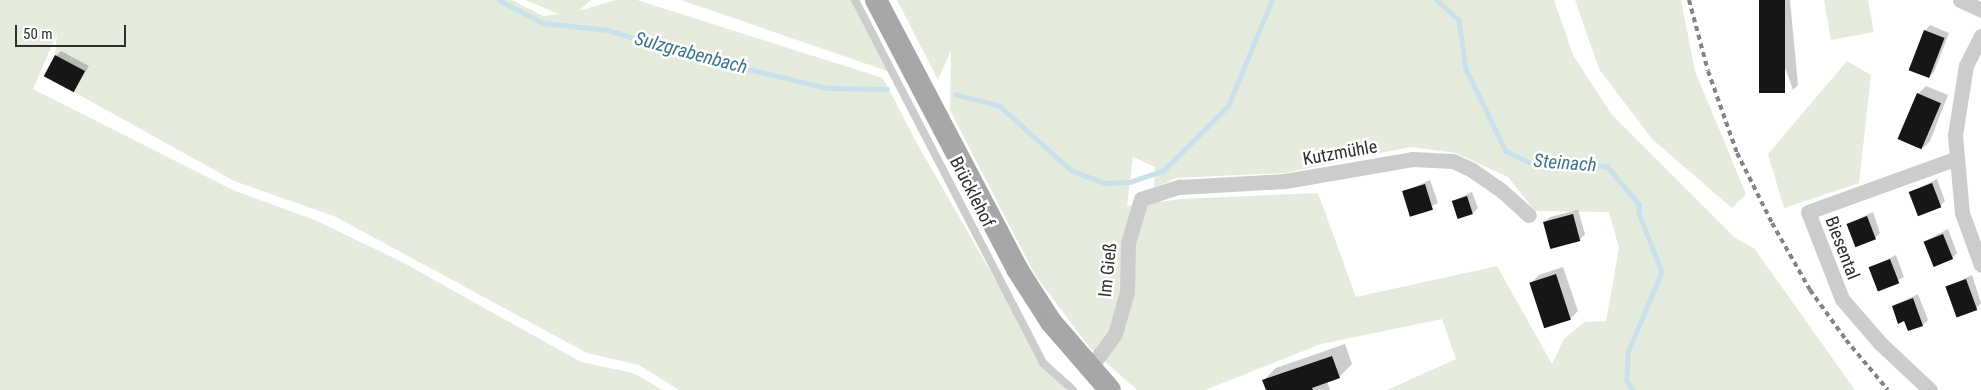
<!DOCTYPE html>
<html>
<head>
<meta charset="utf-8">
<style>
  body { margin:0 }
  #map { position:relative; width:1981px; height:390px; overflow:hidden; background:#fff; font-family:"Roboto Condensed",sans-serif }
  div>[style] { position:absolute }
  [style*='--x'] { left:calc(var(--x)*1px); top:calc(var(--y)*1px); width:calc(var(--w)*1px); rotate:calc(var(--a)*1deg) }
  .green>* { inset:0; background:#e6ecdd }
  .shadow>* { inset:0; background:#0003 }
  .stream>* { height:4.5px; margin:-2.25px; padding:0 2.25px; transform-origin:2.25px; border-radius:2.25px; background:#cae0eb }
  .building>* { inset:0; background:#161616; transform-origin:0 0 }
  .service>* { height:8px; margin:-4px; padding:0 4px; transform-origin:4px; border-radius:4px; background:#ccc }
  .minor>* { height:15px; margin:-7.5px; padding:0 7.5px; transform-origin:7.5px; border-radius:7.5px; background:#ccc }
  .primary>* { height:22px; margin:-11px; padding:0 11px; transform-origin:11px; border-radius:11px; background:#a7a7a7 }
  .rail>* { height:4px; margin-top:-2px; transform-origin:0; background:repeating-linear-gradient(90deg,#848484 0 5px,transparent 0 9px) }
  span { translate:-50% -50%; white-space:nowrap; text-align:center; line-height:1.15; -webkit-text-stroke:5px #fff; paint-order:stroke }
  .street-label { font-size:18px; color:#2f2f2f }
  .water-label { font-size:19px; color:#3f748f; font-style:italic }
  .scale { position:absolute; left:15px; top:25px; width:111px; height:22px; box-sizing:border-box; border:2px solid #2f2f2f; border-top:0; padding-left:6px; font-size:15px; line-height:18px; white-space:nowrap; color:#2f2f2f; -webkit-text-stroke:4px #fff; paint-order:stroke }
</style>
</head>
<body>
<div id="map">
  <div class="green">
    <i style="clip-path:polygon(0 0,512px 0,543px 16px,559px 14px,525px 0,591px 0,578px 11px,616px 0,637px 0,883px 78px,919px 147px,1043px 363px,1073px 390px,679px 390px,639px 365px,587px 353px,336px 217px,234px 181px,74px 92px,85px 71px,55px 55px,57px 34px,33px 89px,235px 191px,315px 220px,402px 262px,581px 362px,633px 373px,663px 390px,0 390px)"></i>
    <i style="clip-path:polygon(681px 0,855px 0,893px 73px)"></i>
    <i style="clip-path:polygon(evenodd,897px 0,1554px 0,1573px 55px,1612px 115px,1735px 238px,1754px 248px,1855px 390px,1387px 390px,1456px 359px,1442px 319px,1321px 344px,1205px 390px,1137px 390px,1090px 348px,1035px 275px,950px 110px,951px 50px,938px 80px,897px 0,1410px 147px,1456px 153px,1508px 177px,1535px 211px,1609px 212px,1619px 248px,1606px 321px,1584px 322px,1564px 339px,1552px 364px,1497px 266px,1356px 297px,1318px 193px,1182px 199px,1127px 206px,1133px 157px,1155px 167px,1154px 188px,1176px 178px,1285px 173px,1410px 147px)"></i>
    <i style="clip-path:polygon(1575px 0,1681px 0,1695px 71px,1746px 194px,1732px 208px,1652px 139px,1599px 69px)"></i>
    <i style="clip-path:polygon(1824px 0,1868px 0,1874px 32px,1831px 40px)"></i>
    <i style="clip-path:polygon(1847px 61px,1871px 75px,1859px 183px,1784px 208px,1768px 154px)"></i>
  </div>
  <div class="shadow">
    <i style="clip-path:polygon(1761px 0,1790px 0,1798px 85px,1793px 90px)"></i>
    <i style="clip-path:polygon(1930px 25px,1949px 33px,1934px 72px,1929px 77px,1925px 31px)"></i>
    <i style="clip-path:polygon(61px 51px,89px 66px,74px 91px,56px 56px)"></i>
    <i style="clip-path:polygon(1926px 86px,1948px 95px,1930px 141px,1923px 148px,1918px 94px)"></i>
    <i style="clip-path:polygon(1937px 179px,1945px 201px,1940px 206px,1911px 192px)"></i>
    <i style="clip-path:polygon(1430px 180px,1438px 203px,1412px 216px,1404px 192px)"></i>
    <i style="clip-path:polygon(1472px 192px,1478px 208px,1473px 213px,1453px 201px)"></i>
    <i style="clip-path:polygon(1578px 210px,1585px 234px,1580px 239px,1551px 247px,1545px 222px,1550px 217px)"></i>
    <i style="clip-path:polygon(1873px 212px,1880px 233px,1875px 238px,1848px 224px)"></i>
    <i style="clip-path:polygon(1948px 229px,1957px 253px,1952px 258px,1925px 241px)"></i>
    <i style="clip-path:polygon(1896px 255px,1904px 277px,1878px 290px,1870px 268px)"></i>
    <i style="clip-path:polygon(1563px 267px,1578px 311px,1570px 319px,1531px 283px,1539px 275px)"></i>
    <i style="clip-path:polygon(1972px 275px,1981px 303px,1976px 309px,1947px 287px)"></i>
    <i style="clip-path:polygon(1918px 294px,1928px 320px,1923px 325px,1893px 306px)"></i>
    <i style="clip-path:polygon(1345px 344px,1352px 364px,1339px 377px,1327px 381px,1330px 390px,1267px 390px,1264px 380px,1276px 368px)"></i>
  </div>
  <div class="stream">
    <i style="--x:499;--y:0;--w:50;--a:27.6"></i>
    <i style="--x:543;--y:23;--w:65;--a:6.1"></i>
    <i style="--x:608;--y:30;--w:88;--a:17.2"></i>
    <i style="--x:692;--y:56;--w:140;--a:13.2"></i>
    <i style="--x:828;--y:88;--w:59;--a:1"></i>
    <i style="--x:1437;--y:0;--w:30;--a:42"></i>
    <i style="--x:1459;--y:20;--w:49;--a:81.9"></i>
    <i style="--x:1466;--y:69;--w:91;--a:64"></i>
    <i style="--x:1506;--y:151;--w:25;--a:26"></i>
    <i style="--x:1529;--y:162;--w:78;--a:2.9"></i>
    <i style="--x:1607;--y:166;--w:50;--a:49.9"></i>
    <i style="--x:1639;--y:204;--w:9;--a:90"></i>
    <i style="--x:1639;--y:213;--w:63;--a:68.7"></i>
    <i style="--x:1662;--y:272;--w:88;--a:112.8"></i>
    <i style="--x:1628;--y:353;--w:28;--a:92"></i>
    <i style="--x:1627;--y:381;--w:11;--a:56"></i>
    <i style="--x:955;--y:94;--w:47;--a:14.9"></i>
    <i style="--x:1000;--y:106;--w:96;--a:42"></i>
    <i style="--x:1071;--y:170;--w:36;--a:21"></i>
    <i style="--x:1105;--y:183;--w:25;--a:-2"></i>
    <i style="--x:1130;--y:182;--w:36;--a:-19"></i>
    <i style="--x:1164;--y:170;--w:91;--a:-45"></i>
    <i style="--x:1228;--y:106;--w:115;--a:-67.5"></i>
  </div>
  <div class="building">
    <i style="left:1759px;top:0;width:26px;height:93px"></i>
    <i style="left:1924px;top:30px;width:22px;height:43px;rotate:21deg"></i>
    <i style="left:55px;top:55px;width:34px;height:24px;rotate:28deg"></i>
    <i style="left:1917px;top:93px;width:26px;height:50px;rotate:23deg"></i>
    <i style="left:1932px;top:183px;width:26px;height:25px;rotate:69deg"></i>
    <i style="left:1425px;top:184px;width:27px;height:24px;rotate:73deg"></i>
    <i style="left:1467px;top:196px;width:19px;height:16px;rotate:72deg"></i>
    <i style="left:1573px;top:214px;width:28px;height:31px;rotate:75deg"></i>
    <i style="left:1867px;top:216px;width:25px;height:22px;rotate:69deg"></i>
    <i style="left:1943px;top:234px;width:27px;height:21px;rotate:68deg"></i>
    <i style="left:1890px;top:259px;width:26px;height:23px;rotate:69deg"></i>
    <i style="left:1556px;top:274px;width:48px;height:28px;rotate:72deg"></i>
    <i style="left:1966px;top:279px;width:33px;height:22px;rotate:70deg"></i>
    <i style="clip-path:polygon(1913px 298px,1923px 326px,1908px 331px,1904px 321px,1898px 324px,1892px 306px)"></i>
    <i style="clip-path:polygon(1332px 356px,1340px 378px,1312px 388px,1313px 390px,1266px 390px,1262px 380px)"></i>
  </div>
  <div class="service">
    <i style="--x:855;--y:0;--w:409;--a:62.6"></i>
    <i style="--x:1043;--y:363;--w:40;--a:42"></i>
  </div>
  <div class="minor">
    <i style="--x:1960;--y:0;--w:23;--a:25"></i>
    <i style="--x:1981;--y:36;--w:33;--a:117"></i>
    <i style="--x:1966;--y:65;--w:71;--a:98.9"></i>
    <i style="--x:1955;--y:135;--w:78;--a:84.9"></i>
    <i style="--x:1962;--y:213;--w:55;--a:69.9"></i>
    <i style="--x:1090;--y:368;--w:42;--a:-53.7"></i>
    <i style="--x:1115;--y:334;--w:44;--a:-74.1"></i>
    <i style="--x:1127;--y:292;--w:49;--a:-88.8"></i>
    <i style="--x:1128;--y:243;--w:46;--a:-73.5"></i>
    <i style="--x:1141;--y:199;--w:40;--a:-18"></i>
    <i style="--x:1179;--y:187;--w:106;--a:-3.2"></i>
    <i style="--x:1285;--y:181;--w:129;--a:-9.8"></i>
    <i style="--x:1412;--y:159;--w:41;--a:2.8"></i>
    <i style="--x:1453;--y:161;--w:21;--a:25"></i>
    <i style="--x:1472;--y:170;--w:37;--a:35"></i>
    <i style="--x:1502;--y:191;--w:36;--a:42"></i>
    <i style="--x:1930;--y:390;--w:69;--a:-136.8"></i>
    <i style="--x:1880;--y:343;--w:58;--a:-130.8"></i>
    <i style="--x:1842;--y:299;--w:93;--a:-111.3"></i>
    <i style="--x:1808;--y:212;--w:158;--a:-19.9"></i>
  </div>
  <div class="primary">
    <i style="--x:876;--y:0;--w:304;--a:62.3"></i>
    <i style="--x:1017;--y:269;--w:63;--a:57.3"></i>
    <i style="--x:1051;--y:322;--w:90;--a:49.1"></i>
  </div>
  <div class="rail">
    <i style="--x:1689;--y:0;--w:73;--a:75"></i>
    <i style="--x:1708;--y:71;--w:87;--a:70.5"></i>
    <i style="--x:1737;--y:153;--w:78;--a:63.4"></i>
    <i style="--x:1772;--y:223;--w:77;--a:60.4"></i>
    <i style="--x:1810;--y:290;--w:62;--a:54.2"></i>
    <i style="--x:1846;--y:340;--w:65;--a:50"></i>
  </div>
  <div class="street-label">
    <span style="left:1340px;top:153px;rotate:-10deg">Kutzmühle</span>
    <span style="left:972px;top:192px;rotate:63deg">Brücklehof</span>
    <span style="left:1842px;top:248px;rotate:69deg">Biesental</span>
    <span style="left:1108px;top:270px;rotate:-84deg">Im Gieß</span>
  </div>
  <div class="water-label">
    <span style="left:691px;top:53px;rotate:15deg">Sulzgrabenbach</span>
    <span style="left:1565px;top:163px;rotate:4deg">Steinach</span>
  </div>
  <div class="scale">50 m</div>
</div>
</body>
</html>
